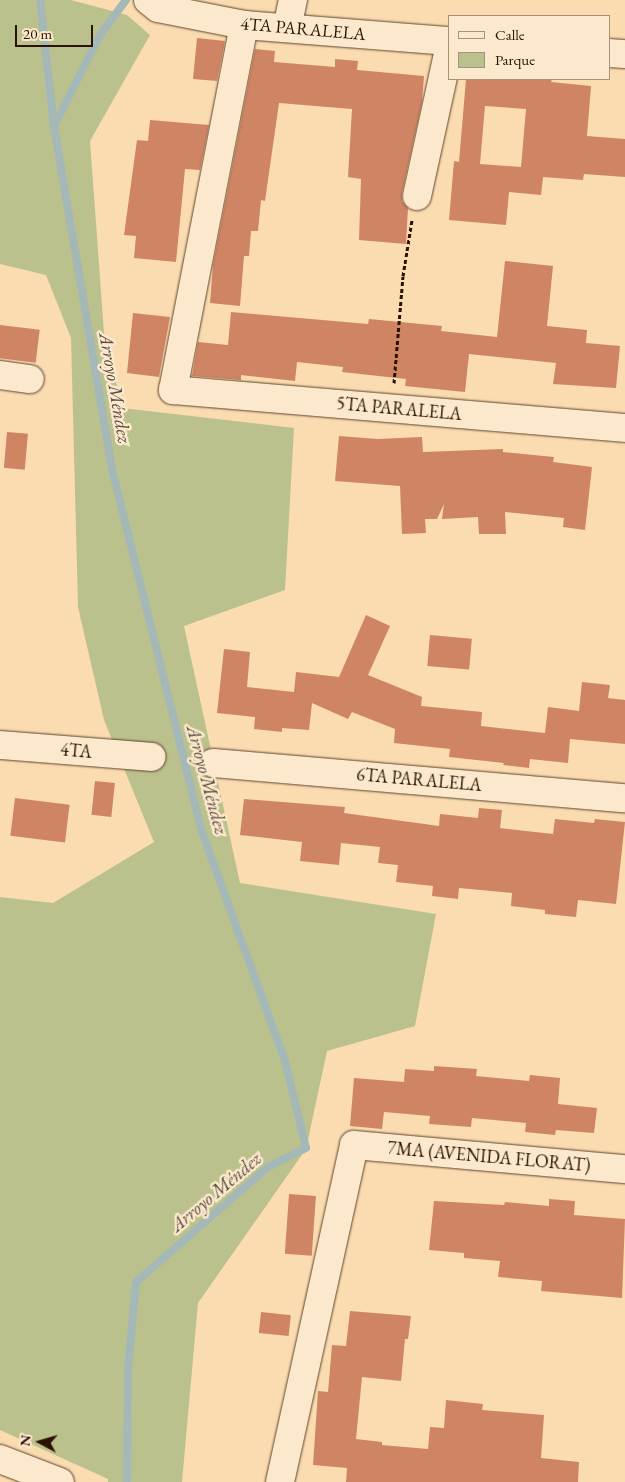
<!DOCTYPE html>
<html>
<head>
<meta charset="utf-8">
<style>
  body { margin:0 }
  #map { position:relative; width:625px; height:1482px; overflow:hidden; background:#fadcb0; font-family:"EB Garamond",serif }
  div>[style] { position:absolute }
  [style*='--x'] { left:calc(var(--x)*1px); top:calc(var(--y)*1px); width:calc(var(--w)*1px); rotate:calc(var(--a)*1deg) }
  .green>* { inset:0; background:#bbc18d }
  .stream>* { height:8px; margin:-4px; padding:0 4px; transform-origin:4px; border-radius:4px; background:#a4b9b7 }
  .building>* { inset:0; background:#cf8563; transform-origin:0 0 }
  .path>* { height:3px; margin-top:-1.5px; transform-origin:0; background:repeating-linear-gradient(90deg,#2b1200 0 4px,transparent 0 6.5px) }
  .roads { filter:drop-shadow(0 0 1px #5f442c) drop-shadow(0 0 1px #5f442c) }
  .minor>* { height:28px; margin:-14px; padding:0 14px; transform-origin:14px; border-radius:14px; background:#fce8cc }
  span { translate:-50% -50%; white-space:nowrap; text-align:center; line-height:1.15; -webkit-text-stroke:5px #fce8cc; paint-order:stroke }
  .street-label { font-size:18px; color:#2b1200 }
  .water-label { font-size:19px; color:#554c40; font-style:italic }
  .legend { position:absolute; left:448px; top:15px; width:162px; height:65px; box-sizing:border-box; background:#fce8cc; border:1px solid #a8927a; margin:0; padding:6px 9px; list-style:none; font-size:15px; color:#2b1200 }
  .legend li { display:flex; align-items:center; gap:10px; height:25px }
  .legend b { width:25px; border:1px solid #a8927a }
  .north { position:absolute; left:15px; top:1417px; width:50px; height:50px; -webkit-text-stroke:4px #fce8cc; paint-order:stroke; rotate:276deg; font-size:14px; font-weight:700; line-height:20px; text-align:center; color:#2b1200 }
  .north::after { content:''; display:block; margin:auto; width:18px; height:22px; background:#2b1200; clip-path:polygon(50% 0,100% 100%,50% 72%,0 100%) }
  .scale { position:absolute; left:15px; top:25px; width:78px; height:22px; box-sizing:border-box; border:2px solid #2b1200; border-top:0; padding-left:6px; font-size:15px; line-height:18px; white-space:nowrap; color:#2b1200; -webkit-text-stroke:4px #fce8cc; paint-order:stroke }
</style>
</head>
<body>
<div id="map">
  <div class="green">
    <i style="clip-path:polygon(0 0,71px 0,127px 15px,150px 35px,90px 141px,104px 333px,122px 408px,294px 428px,285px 590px,184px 626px,240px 883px,436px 914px,415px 1026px,327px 1051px,306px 1149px,198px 1303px,182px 1482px,108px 1482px,108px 1479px,0 1430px,0 897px,53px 903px,154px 842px,104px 720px,78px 607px,71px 338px,46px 275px,0 264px)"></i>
  </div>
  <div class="stream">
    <i style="--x:40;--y:0;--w:127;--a:83.7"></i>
    <i style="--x:54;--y:126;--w:352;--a:80.4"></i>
    <i style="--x:113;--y:473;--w:367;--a:76.1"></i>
    <i style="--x:201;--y:829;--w:247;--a:70.1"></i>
    <i style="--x:285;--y:1061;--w:89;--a:76.4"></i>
    <i style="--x:306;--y:1148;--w:42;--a:153.4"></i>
    <i style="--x:268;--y:1167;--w:175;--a:138.9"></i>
    <i style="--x:136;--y:1282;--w:88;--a:95.2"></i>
    <i style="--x:128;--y:1370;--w:112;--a:90.5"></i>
    <i style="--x:54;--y:126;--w:102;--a:-63.2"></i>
    <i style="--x:100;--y:35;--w:44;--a:-53.4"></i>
  </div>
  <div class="building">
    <i style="clip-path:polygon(197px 38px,225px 41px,217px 81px,193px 79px)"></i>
    <i style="clip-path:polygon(255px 49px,275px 51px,274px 62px,335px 67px,335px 59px,358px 61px,357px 70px,424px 76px,422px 102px,402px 193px,402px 201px,408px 208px,406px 244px,359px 240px,361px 179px,348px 177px,352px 109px,279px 103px,265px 201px,261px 200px,258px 231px,251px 231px,249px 256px,244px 256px,240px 306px,210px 303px,213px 265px)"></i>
    <i style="clip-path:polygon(evenodd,466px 79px,552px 79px,551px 82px,591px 86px,587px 136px,625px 139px,625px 177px,584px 174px,583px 180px,543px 177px,541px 195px,509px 192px,506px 225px,449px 220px,454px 161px,459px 162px,466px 79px,485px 106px,526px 109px,521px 167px,480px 164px,485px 106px)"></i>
    <i style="clip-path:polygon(150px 120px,209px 125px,200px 170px,185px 169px,176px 262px,134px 258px,136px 236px,124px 235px,137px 140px,148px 141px)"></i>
    <i style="clip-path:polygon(505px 261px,553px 266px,547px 326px,587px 330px,586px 343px,620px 346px,616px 388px,553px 384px,556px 363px,469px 354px,465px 392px,405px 386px,406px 379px,342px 372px,343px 367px,297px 362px,295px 381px,241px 375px,241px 380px,192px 376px,198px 342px,228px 345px,231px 312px,368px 324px,369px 319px,442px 326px,441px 331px,497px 337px)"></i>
    <i style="clip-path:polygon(133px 313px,170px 317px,159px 377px,127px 373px)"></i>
    <i style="left:0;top:325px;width:40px;height:33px;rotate:7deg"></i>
    <i style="left:7px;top:432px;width:21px;height:36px;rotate:5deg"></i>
    <i style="clip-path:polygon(339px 436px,378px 439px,422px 437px,423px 452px,503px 449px,503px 452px,554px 457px,553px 462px,592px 467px,585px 530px,563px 527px,564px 518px,505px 512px,506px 534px,479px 534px,478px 517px,442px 519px,444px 504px,437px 519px,425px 519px,426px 533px,402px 534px,400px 486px,335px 481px)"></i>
    <i style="clip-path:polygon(366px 615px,390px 626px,368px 675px,422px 697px,421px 706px,482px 712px,481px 726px,545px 733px,548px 707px,579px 711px,582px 682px,610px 685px,608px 698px,625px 700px,625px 744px,570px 739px,568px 763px,530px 759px,529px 768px,503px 765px,504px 763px,449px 757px,450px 749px,394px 743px,395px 729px,352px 712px,348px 719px,312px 703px,309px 730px,282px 728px,282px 732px,254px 729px,255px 717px,217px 713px,224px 649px,250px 652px,247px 687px,294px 692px,296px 672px,339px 677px)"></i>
    <i style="left:430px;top:635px;width:42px;height:31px;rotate:5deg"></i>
    <i style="left:95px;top:781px;width:20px;height:34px;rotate:6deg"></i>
    <i style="left:15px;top:798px;width:55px;height:38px;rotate:7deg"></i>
    <i style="clip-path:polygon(244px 799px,345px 807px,344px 813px,439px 826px,440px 814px,478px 818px,479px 808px,502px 810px,500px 828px,553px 834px,555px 819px,594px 823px,595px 819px,625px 822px,616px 904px,578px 900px,576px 917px,545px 914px,545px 910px,511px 906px,512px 893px,459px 888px,458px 899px,432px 896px,433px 886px,396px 882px,398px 865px,378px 863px,380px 847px,341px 843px,339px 865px,300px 861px,302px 842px,240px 835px)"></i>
    <i style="clip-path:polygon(434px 1066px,477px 1069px,476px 1076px,529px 1081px,530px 1075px,560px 1078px,558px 1104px,597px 1108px,594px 1133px,556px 1130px,555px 1135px,525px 1132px,526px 1123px,472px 1118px,471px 1127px,429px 1124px,430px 1116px,384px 1112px,382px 1129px,350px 1126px,354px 1078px,404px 1082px,405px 1069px,434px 1071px)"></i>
    <i style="left:289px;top:1194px;width:27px;height:60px;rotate:4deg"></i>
    <i style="clip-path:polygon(549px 1199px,575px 1201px,574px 1215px,625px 1219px,622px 1298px,541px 1291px,542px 1281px,498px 1277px,500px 1261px,464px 1258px,464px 1253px,429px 1250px,434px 1201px,504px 1205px,505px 1202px,549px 1206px)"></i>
    <i style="clip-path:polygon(350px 1311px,411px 1316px,408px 1339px,405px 1339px,401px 1381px,362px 1377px,356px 1439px,382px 1442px,382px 1445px,428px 1449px,430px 1427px,444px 1428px,446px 1400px,483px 1404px,482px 1410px,544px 1415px,541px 1458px,579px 1462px,578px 1482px,346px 1482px,347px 1468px,313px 1465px,318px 1391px,328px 1392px,332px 1345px,346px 1346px)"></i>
    <i style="left:261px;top:1312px;width:30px;height:21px;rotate:6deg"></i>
  </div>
  <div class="path">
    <i style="--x:394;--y:383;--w:107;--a:-85.2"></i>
    <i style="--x:403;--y:276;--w:57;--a:-80.9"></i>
  </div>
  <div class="roads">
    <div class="minor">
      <i style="--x:148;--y:0;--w:13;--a:39"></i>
      <i style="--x:158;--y:8;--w:88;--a:11.2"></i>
      <i style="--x:244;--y:25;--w:206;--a:4.5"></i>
      <i style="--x:244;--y:25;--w:372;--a:101"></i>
      <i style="--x:173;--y:390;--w:454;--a:4.8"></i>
      <i style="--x:287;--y:28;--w:29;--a:-78"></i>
      <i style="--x:609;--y:53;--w:16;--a:4"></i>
      <i style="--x:417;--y:196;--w:150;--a:-77.7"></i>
      <i style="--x:0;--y:375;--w:30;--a:8"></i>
      <i style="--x:0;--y:745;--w:152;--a:4.5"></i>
      <i style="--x:213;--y:763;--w:413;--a:4.9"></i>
      <i style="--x:0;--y:1459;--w:64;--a:21"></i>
      <i style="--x:280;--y:1482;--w:345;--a:-77.6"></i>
      <i style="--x:354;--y:1145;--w:272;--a:5.1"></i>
    </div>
  </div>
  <div class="street-label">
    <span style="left:303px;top:29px;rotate:5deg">4TA PARALELA</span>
    <span style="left:399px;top:409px;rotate:5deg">5TA PARALELA</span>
    <span style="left:76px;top:751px;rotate:5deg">4TA</span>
    <span style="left:419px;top:780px;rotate:5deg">6TA PARALELA</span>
    <span style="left:489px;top:1157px;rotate:5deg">7MA (AVENIDA FLORAT)</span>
  </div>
  <div class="water-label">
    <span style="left:115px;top:388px;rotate:80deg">Arroyo Méndez</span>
    <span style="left:207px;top:780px;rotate:75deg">Arroyo Méndez</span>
    <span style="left:216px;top:1192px;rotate:-40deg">Arroyo Méndez</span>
  </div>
  <ul class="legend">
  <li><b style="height:6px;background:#fce8cc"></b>Calle</li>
  <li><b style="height:14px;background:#bbc18d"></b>Parque</li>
  </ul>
  <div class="north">N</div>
  <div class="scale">20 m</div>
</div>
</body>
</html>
